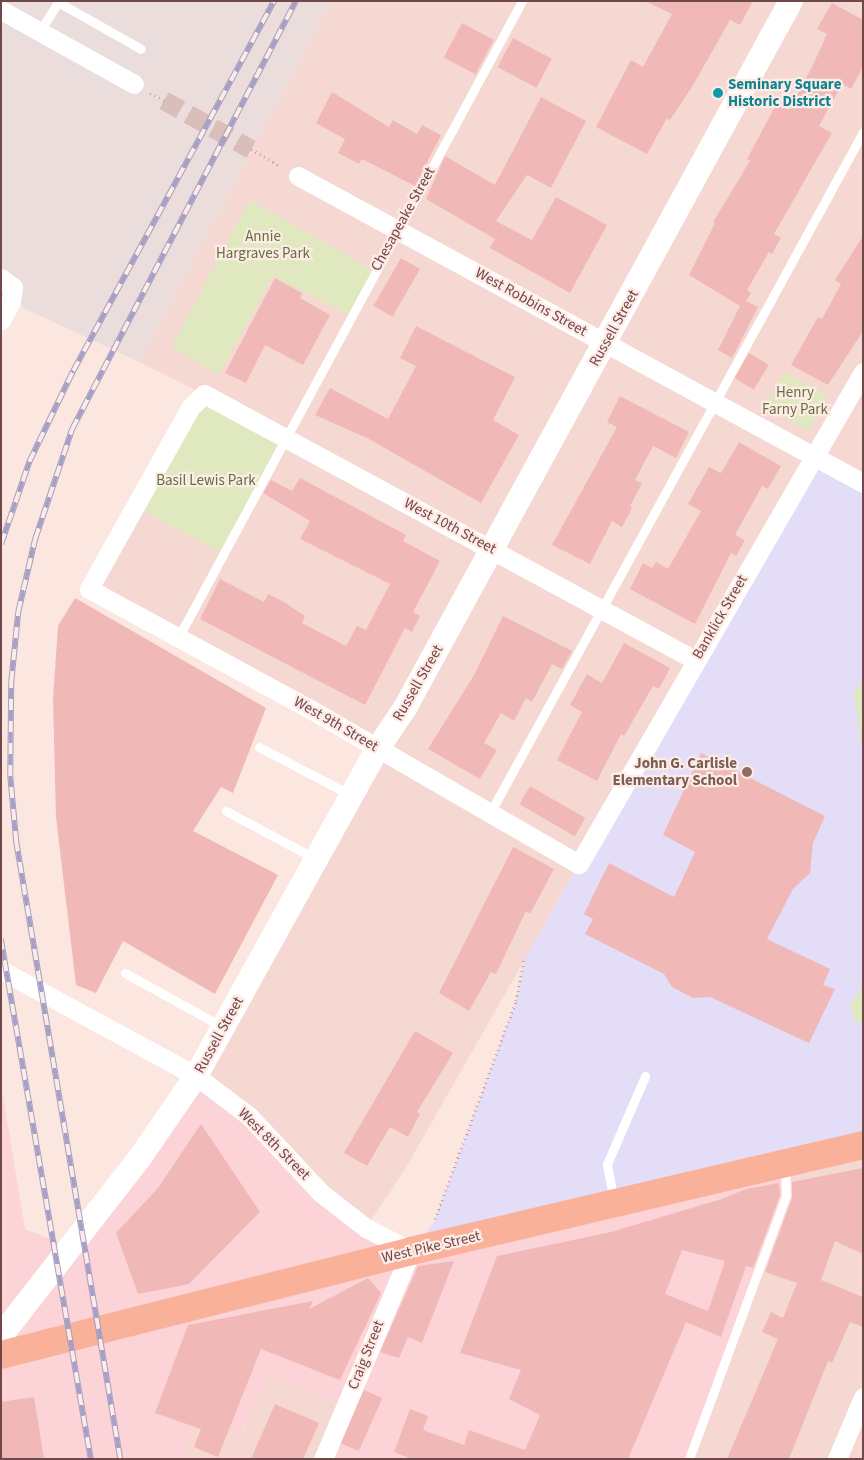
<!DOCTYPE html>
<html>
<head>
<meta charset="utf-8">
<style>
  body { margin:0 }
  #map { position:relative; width:864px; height:1460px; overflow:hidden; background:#fce6e0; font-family:"Source Sans 3",sans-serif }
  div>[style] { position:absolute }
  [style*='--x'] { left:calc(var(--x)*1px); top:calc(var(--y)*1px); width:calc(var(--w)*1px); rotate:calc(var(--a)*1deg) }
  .residential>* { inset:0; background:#f5d8d2 }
  .commercial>* { inset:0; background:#fcd3d7 }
  .industrial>* { inset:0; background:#eadddc }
  .education>* { inset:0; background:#e4ddf7 }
  .green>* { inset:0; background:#dfe8bf; transform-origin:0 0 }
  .building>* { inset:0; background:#f0b9b8; transform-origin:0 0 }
  .minor-tunnel>* { height:19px; margin-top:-9.5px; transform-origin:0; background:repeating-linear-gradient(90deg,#d9beba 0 19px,transparent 0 28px) }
  .path>* { height:3px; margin-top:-1.5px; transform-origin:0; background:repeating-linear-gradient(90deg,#d59c9c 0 1px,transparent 0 5px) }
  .service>* { height:9px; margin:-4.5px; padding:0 4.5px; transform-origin:4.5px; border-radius:4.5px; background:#fff }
  .minor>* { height:19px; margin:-9.5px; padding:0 9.5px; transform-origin:9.5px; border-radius:9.5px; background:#fff }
  .tertiary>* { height:24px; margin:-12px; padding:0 12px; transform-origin:12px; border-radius:12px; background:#fff }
  .primary>* { height:28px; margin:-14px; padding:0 14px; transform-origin:14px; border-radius:14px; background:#fab199 }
  .rail>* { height:5.5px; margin-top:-2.75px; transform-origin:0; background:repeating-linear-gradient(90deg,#ffebe6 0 11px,#a5a0c4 0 22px); box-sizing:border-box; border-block:1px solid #a5a0c4 }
  .dots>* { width:14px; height:14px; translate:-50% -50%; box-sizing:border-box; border:2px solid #ffebe6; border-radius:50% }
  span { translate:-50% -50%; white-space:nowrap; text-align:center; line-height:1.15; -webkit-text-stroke:4.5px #ffebe6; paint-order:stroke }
  .culture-label { font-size:15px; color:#0d838f; font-weight:700 }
  .left { translate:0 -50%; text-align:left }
  .street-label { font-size:15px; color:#714849 }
  .park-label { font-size:15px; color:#61723e }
  .education-label { font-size:15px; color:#785e54; font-weight:700 }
  .right { translate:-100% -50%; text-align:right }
  .frame { position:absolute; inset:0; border:2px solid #714849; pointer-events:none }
</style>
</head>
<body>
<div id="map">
  <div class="residential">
    <i style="clip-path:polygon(331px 1px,863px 1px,863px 483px,579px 864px,404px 1171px,366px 1228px,196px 1076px,377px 748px,89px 589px,204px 394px,139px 362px)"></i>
    <i style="clip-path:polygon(863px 1145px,863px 1459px,689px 1459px,785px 1164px)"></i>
    <i style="clip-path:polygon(268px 1374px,347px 1401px,323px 1459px,177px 1459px,197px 1420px,241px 1435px)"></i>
  </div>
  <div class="commercial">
    <i style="clip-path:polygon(196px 1076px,321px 1193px,411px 1251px,785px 1164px,786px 1196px,689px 1459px,323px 1459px,345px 1404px,268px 1375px,240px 1436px,197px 1420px,177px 1459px,1px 1459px,1px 1084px,25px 1229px,70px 1247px)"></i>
  </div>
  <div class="industrial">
    <i style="clip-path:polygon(1px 1px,331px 1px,139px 362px,11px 302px,1px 278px)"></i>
  </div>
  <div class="education">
    <i style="clip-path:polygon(814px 456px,863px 483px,863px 1145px,411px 1251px,434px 1222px,516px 1001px,524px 960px)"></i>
  </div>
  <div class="green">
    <i style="clip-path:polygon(249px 200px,375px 271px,351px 316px,273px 276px,219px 375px,172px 347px)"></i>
    <i style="left:785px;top:372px;width:49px;height:40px;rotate:29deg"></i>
    <i style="left:204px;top:394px;width:92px;height:132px;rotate:28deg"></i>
    <i style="clip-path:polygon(863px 679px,863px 754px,854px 694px)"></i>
    <i style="clip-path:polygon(863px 986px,863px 1023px,855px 1021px,850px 1006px)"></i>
  </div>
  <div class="building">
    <i style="clip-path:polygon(645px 1px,753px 1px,740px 25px,730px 20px,692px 87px,670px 120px,667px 118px,647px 154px,596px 127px,631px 60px,643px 67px,672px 14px)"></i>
    <i style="clip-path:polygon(832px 3px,863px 20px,863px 67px,851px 89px,842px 84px,819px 126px,832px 133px,774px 234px,781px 238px,772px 254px,769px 252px,747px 290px,751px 293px,746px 301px,758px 307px,732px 358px,718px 350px,740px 306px,689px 275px,715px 223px,713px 222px,750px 161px,747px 159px,777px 103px,789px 110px,812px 67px,827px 34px,817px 29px)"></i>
    <i style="left:462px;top:23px;width:36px;height:39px;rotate:28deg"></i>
    <i style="left:513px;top:38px;width:44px;height:33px;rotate:28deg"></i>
    <i style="clip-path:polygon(332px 92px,389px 127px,393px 120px,417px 134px,422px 125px,441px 135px,415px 186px,362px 159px,359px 164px,338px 153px,345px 139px,316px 123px)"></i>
    <i style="clip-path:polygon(541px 97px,586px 121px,551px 188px,527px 175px,496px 221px,532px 240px,556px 197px,607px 225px,570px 293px,490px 248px,495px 239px,426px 199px,445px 156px,495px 185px)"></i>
    <i style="clip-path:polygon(863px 236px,863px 331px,828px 385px,791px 365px,818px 317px,822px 319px,841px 284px,835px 280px)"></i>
    <i style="left:401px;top:258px;width:22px;height:55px;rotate:30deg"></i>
    <i style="clip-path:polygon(275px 278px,302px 293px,300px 298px,330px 315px,303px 365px,265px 345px,246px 383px,225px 373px)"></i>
    <i style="clip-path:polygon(416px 326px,515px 377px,493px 420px,519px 435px,481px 503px,369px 439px,315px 415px,330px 388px,388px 419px,416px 366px,400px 358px)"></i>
    <i style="left:749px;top:353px;width:23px;height:29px;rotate:31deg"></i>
    <i style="clip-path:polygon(620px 396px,689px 432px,676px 458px,653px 446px,635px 480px,642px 483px,630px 506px,632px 508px,622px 527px,612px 521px,590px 564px,552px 545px,617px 427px,607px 422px)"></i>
    <i style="clip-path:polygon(739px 442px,781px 466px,768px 489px,762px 486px,735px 535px,745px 540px,736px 556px,731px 553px,695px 624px,630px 589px,643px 563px,652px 568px,656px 562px,668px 569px,701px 511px,688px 504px,709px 467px,721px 473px)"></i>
    <i style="clip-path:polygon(300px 478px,406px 535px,403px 541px,440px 561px,413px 612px,420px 616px,412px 632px,405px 628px,365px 705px,200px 619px,220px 579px,264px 602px,268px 594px,284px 602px,305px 616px,302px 623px,346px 646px,357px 626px,366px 630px,390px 584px,300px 539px,310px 521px,263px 493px,271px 480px,292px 491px)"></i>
    <i style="clip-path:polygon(75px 598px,266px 708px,233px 793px,221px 787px,193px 831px,278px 875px,215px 994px,123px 941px,96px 993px,76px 985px,56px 817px,53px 699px,58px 626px)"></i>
    <i style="clip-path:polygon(503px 616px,572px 651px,562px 669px,552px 664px,532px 702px,526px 698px,514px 721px,501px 713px,484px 743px,497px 750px,480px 779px,428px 749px,474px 675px)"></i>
    <i style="clip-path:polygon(624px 643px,670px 668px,659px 689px,653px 686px,624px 736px,621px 734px,597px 781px,557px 760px,582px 712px,570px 705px,587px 674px,602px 683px)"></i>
    <i style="clip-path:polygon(701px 753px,825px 816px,813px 843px,810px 873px,793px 889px,767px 939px,830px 969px,823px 985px,835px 989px,809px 1043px,710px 997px,693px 998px,672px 987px,664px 974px,585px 934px,593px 919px,584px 914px,609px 863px,674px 897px,695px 852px,663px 835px)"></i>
    <i style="left:530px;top:786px;width:64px;height:21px;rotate:30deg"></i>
    <i style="clip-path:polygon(513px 847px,554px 869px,530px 914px,526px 911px,496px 974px,491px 972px,469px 1011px,439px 993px)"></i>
    <i style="clip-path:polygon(415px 1031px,453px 1053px,417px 1112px,420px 1114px,408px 1137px,390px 1127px,367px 1166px,344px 1153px)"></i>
    <i style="clip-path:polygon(201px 1124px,260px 1212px,189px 1284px,138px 1294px,116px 1233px,158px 1188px)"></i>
    <i style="clip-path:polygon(863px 1168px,863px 1254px,835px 1241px,821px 1280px,863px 1297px,863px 1327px,850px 1322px,832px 1363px,828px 1361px,789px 1459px,727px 1459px,778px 1339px,762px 1332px,771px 1312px,783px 1318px,797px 1283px,765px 1272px,792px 1198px,792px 1182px)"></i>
    <i style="clip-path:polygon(evenodd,779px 1183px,780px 1195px,753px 1268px,746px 1266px,721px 1337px,686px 1322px,628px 1459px,412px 1459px,394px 1452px,410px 1409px,428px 1416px,423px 1430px,464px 1445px,469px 1430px,525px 1450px,540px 1415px,509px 1399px,521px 1370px,460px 1353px,497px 1256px,611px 1232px,722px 1199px,746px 1189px,779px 1183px,682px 1250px,725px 1261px,708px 1311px,665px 1294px,682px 1250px)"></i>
    <i style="clip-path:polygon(454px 1261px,422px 1343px,408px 1337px,399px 1358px,380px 1352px,418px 1266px)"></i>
    <i style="clip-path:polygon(368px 1278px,381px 1293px,340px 1380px,261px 1349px,218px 1457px,194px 1447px,201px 1429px,155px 1413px,188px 1325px,313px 1301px,309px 1309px)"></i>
    <i style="left:364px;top:1390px;width:20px;height:58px;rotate:24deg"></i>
    <i style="clip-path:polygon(34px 1397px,44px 1459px,1px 1459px,1px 1402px)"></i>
    <i style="clip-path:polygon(275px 1404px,319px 1423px,303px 1459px,251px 1459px)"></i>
  </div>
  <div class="minor-tunnel">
    <i style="--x:164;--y:100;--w:100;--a:29.4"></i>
  </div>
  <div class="path">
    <i style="--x:150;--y:93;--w:16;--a:27"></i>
    <i style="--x:251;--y:149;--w:34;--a:30"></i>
    <i style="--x:435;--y:1219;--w:233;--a:-69.6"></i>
    <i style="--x:516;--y:1001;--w:42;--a:-79"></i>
  </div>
  <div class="service">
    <i style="--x:40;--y:31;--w:34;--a:-58"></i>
    <i style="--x:58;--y:2;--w:95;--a:29.5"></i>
    <i style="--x:178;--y:638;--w:724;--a:-61.63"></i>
    <i style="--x:259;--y:747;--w:104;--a:27.6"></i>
    <i style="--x:226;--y:811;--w:102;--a:28.1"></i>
    <i style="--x:490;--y:813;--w:776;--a:-61.29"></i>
    <i style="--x:125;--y:973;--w:112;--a:28.9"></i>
    <i style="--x:614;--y:1201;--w:38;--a:-101"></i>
    <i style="--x:607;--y:1164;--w:96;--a:-66.6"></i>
    <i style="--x:689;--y:1459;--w:280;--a:-69.8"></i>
    <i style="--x:786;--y:1196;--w:29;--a:-92"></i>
  </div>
  <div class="minor">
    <i style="--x:1;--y:10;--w:152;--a:29.1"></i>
    <i style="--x:298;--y:176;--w:643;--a:28.52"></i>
    <i style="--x:1;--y:278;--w:15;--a:37"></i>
    <i style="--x:13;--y:287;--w:15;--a:98"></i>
    <i style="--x:11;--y:302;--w:21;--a:119"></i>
    <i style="--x:695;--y:660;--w:558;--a:-151.55"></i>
    <i style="--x:204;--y:394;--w:20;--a:135"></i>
    <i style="--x:190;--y:408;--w:207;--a:119.2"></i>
    <i style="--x:89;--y:589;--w:251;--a:28.5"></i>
    <i style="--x:310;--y:709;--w:310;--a:30"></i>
    <i style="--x:579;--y:864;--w:568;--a:-60"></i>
    <i style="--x:1;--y:970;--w:222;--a:28.5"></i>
    <i style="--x:196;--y:1076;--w:66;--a:37"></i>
    <i style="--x:249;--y:1116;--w:105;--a:46.9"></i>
    <i style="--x:321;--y:1193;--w:57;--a:37.9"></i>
    <i style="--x:366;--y:1228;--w:51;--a:27.1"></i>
    <i style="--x:411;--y:1251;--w:226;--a:112.9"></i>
    <i style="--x:837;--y:1459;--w:67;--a:-67.2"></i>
  </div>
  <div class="tertiary">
    <i style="--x:1;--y:1336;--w:228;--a:-52.1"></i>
    <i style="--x:141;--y:1156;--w:97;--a:-55.5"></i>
    <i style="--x:196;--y:1076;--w:375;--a:-61"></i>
    <i style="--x:378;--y:748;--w:48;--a:-56"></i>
    <i style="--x:405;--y:708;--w:806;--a:-61.37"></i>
  </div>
  <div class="primary">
    <i style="--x:1;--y:1355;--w:423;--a:-14.2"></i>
    <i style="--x:411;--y:1251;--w:464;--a:-13.2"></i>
  </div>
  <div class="rail">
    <i style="--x:1;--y:544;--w:87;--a:-71.1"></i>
    <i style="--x:29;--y:462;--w:101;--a:-64.2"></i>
    <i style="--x:73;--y:371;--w:421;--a:-61.5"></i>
    <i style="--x:1;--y:939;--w:528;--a:80.18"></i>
    <i style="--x:120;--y:1459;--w:626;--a:-99.57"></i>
    <i style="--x:16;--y:842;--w:66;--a:-95.2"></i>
    <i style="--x:10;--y:776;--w:94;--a:-89.4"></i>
    <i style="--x:11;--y:682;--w:70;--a:-84.3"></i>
    <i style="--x:18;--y:612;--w:75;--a:-76.9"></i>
    <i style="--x:35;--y:539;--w:116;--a:-71.4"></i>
    <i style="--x:72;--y:429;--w:483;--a:-62.4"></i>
  </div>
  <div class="dots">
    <i style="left:718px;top:93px;background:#0f9aa8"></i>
    <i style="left:747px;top:772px;background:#8d6e63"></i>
  </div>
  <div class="culture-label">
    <span class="left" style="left:728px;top:93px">Seminary Square<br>Historic District</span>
  </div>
  <div class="street-label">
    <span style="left:403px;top:219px;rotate:-61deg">Chesapeake Street</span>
    <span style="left:531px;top:302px;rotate:29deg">West Robbins Street</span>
    <span style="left:614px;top:328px;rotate:-61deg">Russell Street</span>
    <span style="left:450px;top:526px;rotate:28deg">West 10th Street</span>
    <span style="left:720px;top:617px;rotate:-60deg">Banklick Street</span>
    <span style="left:418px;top:683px;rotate:-60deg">Russell Street</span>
    <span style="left:336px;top:724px;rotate:30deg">West 9th Street</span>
    <span style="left:219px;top:1035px;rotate:-61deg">Russell Street</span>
    <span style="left:274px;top:1144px;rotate:45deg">West 8th Street</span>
    <span style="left:431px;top:1247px;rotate:-13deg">West Pike Street</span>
    <span style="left:366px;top:1355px;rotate:-68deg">Craig Street</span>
  </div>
  <div class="park-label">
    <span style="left:263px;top:245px">Annie<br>Hargraves Park</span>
    <span style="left:795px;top:401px">Henry<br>Farny Park</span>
    <span style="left:206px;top:481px">Basil Lewis Park</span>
  </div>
  <div class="education-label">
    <span class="right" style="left:737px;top:772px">John G. Carlisle<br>Elementary School</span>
  </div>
  <div class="frame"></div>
</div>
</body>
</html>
